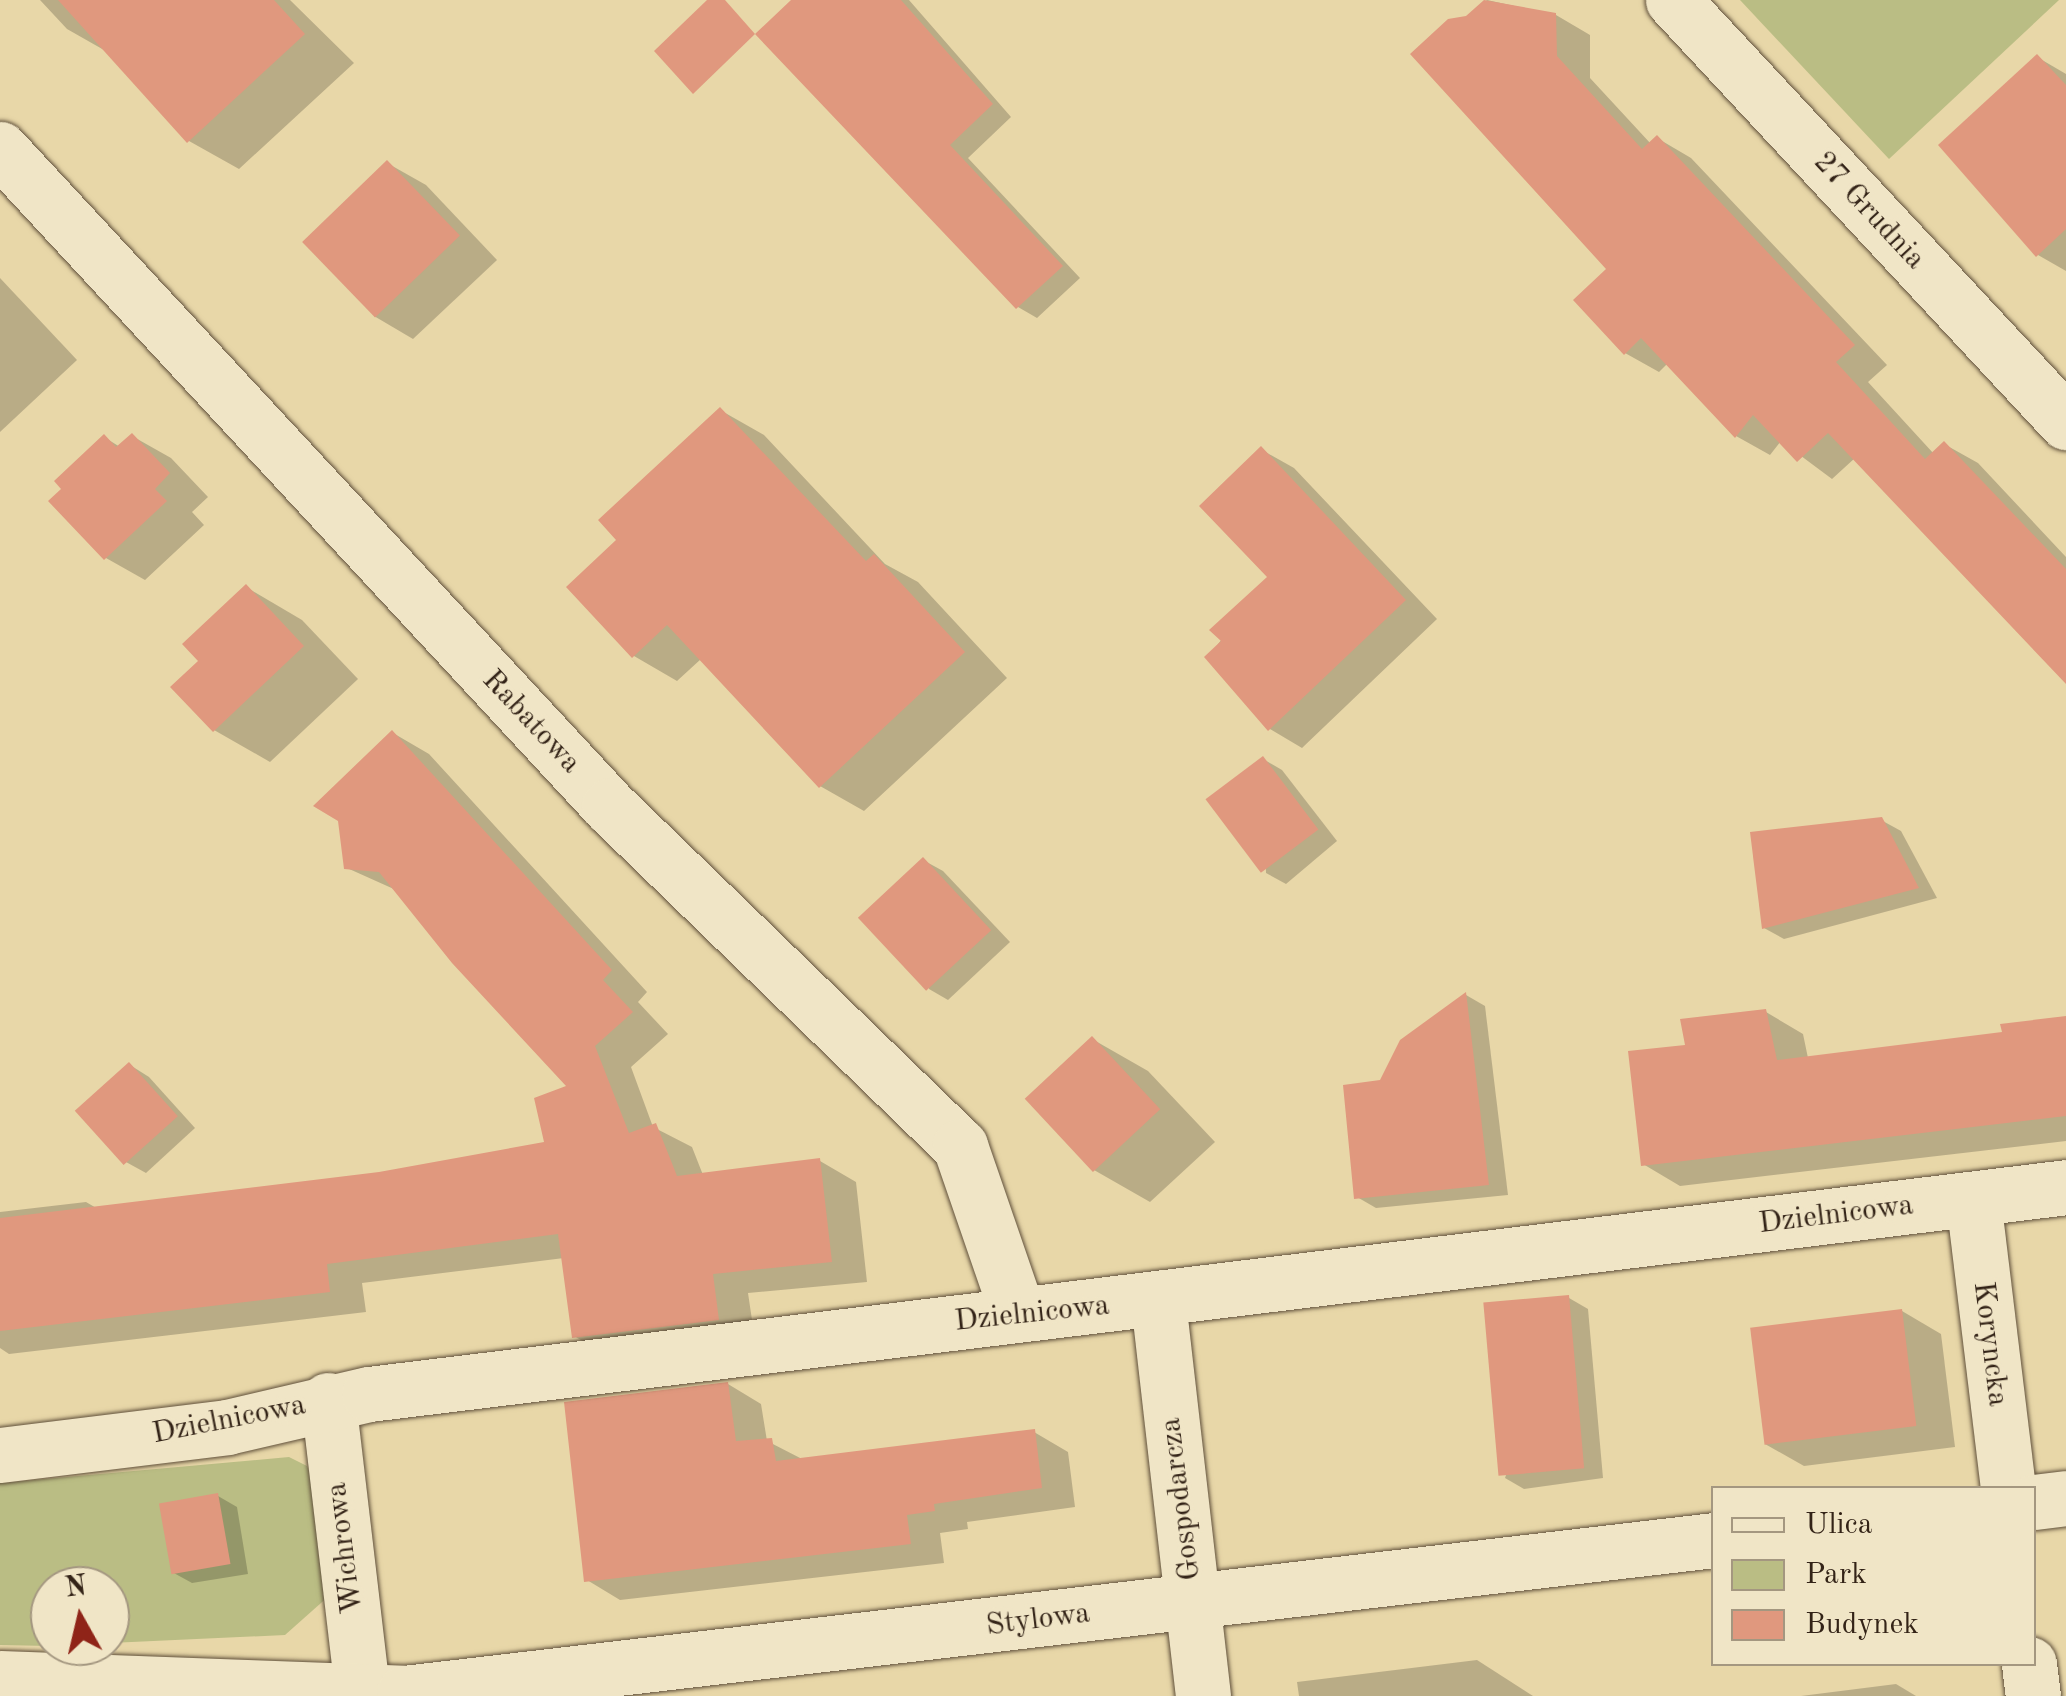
<!DOCTYPE html>
<html>
<head>
<meta charset="utf-8">
<style>
  body { margin:0 }
  #map { position:relative; width:2066px; height:1696px; overflow:hidden; background:#e8d7a8; font-family:"Old Standard TT",serif }
  div>[style] { position:absolute }
  [style*='--x'] { left:calc(var(--x)*1px); top:calc(var(--y)*1px); width:calc(var(--w)*1px); rotate:calc(var(--a)*1deg) }
  .green>* { inset:0; background:#babd84 }
  .shadow>* { inset:0; background:#0003 }
  .building>* { inset:0; background:#e0987e; transform-origin:0 0 }
  .roads { filter:drop-shadow(0 0 2px #60503b) drop-shadow(0 0 2px #60503b) }
  .minor>* { height:55px; margin:-27.5px; padding:0 27.5px; transform-origin:27.5px; border-radius:27.5px; background:#f0e5c6 }
  span { translate:-50% -50%; white-space:nowrap; text-align:center; line-height:1.15; -webkit-text-stroke:8px #f0e5c6; paint-order:stroke }
  .street-label { font-size:30px; color:#332317 }
  .legend { position:absolute; left:1711px; top:1486px; width:325px; height:180px; box-sizing:border-box; background:#f0e5c6; border:2px solid #a49780; margin:0; padding:12px 18px; list-style:none; font-size:30px; color:#332317 }
  .legend li { display:flex; align-items:center; gap:20px; height:50px }
  .legend b { width:50px; border:2px solid #a49780 }
  .north { position:absolute; left:30px; top:1566px; width:100px; height:100px; box-sizing:border-box; background:#f0e5c6; border:2px solid #a49780; border-radius:50%; rotate:352deg; font-size:28px; font-weight:700; line-height:40px; text-align:center; color:#332317 }
  .north::after { content:''; display:block; margin:auto; width:35px; height:45px; background:#8f2418; clip-path:polygon(50% 0,100% 100%,50% 72%,0 100%) }
</style>
</head>
<body>
<div id="map">
  <div class="green">
    <i style="clip-path:polygon(1740px 0,2059px 0,1889px 159px)"></i>
    <i style="clip-path:polygon(289px 1457px,307px 1466px,316px 1487px,330px 1595px,285px 1635px,110px 1643px,110px 1586px,50px 1586px,50px 1646px,0 1645px,0 1483px)"></i>
  </div>
  <div class="shadow">
    <i style="clip-path:polygon(40px 0,290px 0,354px 63px,239px 169px,189px 141px,111px 54px,67px 29px)"></i>
    <i style="clip-path:polygon(795px 0,909px 0,1011px 117px,968px 158px,1080px 278px,1037px 318px,1018px 307px)"></i>
    <i style="clip-path:polygon(1487px 0,1556px 15px,1590px 35px,1590px 78px,1651px 144px,1657px 138px,1691px 158px,1887px 365px,1868px 382px,1934px 454px,1944px 444px,1978px 463px,2066px 557px,2066px 680px,1855px 458px,1832px 479px,1781px 441px,1770px 455px,1736px 436px,1668px 363px,1659px 372px,1625px 353px,1609px 269px,1421px 60px)"></i>
    <i style="clip-path:polygon(2037px 57px,2066px 74px,2066px 271px,2038px 255px)"></i>
    <i style="clip-path:polygon(387px 163px,426px 185px,497px 260px,413px 339px,374px 316px)"></i>
    <i style="clip-path:polygon(0 278px,77px 360px,0 432px)"></i>
    <i style="clip-path:polygon(720px 410px,764px 435px,885px 564px,918px 582px,1007px 678px,864px 811px,820px 786px,701px 659px,677px 681px,634px 656px,620px 540px)"></i>
    <i style="clip-path:polygon(132px 436px,171px 458px,208px 497px,192px 512px,204px 525px,145px 580px,106px 558px,65px 489px,104px 437px,120px 447px)"></i>
    <i style="clip-path:polygon(1262px 450px,1294px 468px,1437px 619px,1302px 748px,1270px 729px,1208px 657px,1270px 577px)"></i>
    <i style="clip-path:polygon(246px 587px,302px 620px,358px 679px,270px 762px,214px 730px)"></i>
    <i style="clip-path:polygon(393px 733px,429px 754px,647px 992px,638px 1002px,668px 1034px,631px 1067px,653px 1127px,692px 1147px,703px 1175px,820px 1161px,856px 1182px,867px 1282px,748px 1293px,755px 1340px,610px 1357px,574px 1336px,564px 1258px,362px 1283px,366px 1312px,9px 1354px,0 1348px,0 1212px,86px 1202px,98px 1209px,380px 1174px,547px 1144px,571px 1087px,396px 890px,347px 868px)"></i>
    <i style="clip-path:polygon(1263px 759px,1282px 770px,1337px 841px,1286px 884px,1266px 873px)"></i>
    <i style="clip-path:polygon(1881px 820px,1901px 831px,1937px 898px,1784px 939px,1764px 928px)"></i>
    <i style="clip-path:polygon(923px 860px,943px 871px,1010px 942px,948px 1000px,929px 989px)"></i>
    <i style="clip-path:polygon(1466px 995px,1485px 1006px,1508px 1195px,1376px 1208px,1357px 1197px,1382px 1083px)"></i>
    <i style="clip-path:polygon(1766px 1012px,1803px 1034px,1808px 1058px,2004px 1034px,2066px 1018px,2066px 1141px,1680px 1186px,1643px 1164px,1688px 1047px)"></i>
    <i style="clip-path:polygon(1092px 1039px,1148px 1071px,1215px 1142px,1150px 1202px,1094px 1170px)"></i>
    <i style="clip-path:polygon(130px 1065px,149px 1077px,195px 1128px,146px 1173px,126px 1162px)"></i>
    <i style="clip-path:polygon(1569px 1298px,1588px 1309px,1603px 1478px,1524px 1489px,1505px 1478px)"></i>
    <i style="clip-path:polygon(1902px 1311px,1941px 1334px,1955px 1447px,1804px 1466px,1765px 1444px)"></i>
    <i style="clip-path:polygon(728px 1384px,761px 1404px,767px 1441px,804px 1460px,1034px 1432px,1068px 1452px,1075px 1507px,967px 1522px,968px 1529px,940px 1533px,944px 1563px,620px 1600px,587px 1580px)"></i>
    <i style="clip-path:polygon(218px 1496px,237px 1507px,248px 1574px,192px 1583px,172px 1572px)"></i>
    <i style="clip-path:polygon(1477px 1660px,1533px 1696px,1299px 1696px,1297px 1682px)"></i>
    <i style="clip-path:polygon(1896px 1684px,1916px 1696px,1801px 1696px)"></i>
  </div>
  <div class="building">
    <i style="clip-path:polygon(58px 0,274px 0,305px 34px,187px 143px)"></i>
    <i style="clip-path:polygon(707px 0,725px 0,755px 34px,693px 94px,654px 51px)"></i>
    <i style="clip-path:polygon(791px 0,901px 0,993px 104px,950px 145px,1063px 266px,1016px 309px,755px 34px)"></i>
    <i style="clip-path:polygon(1484px 0,1556px 13px,1557px 56px,1642px 149px,1657px 135px,1855px 345px,1836px 362px,1925px 459px,1944px 441px,2066px 569px,2066px 684px,1828px 433px,1797px 462px,1753px 415px,1735px 438px,1641px 338px,1624px 355px,1573px 300px,1606px 269px,1410px 54px,1448px 19px,1466px 16px)"></i>
    <i style="clip-path:polygon(2037px 54px,2066px 85px,2066px 229px,2036px 257px,1938px 145px)"></i>
    <i style="left:387px;top:160px;width:105px;height:118px;rotate:46deg"></i>
    <i style="clip-path:polygon(720px 407px,866px 561px,874px 554px,965px 652px,819px 788px,667px 625px,632px 658px,566px 587px,616px 540px,598px 520px)"></i>
    <i style="clip-path:polygon(132px 433px,170px 473px,155px 489px,167px 501px,104px 560px,48px 501px,61px 489px,54px 481px,104px 434px,116px 447px)"></i>
    <i style="clip-path:polygon(1261px 446px,1406px 600px,1268px 731px,1204px 657px,1221px 641px,1209px 630px,1267px 577px,1199px 506px)"></i>
    <i style="clip-path:polygon(246px 584px,304px 646px,213px 732px,170px 687px,198px 661px,182px 644px)"></i>
    <i style="clip-path:polygon(392px 730px,612px 970px,603px 980px,633px 1012px,595px 1046px,629px 1133px,656px 1123px,677px 1176px,820px 1158px,832px 1262px,713px 1274px,719px 1320px,572px 1338px,558px 1234px,327px 1264px,330px 1292px,0 1331px,0 1218px,379px 1172px,544px 1142px,534px 1098px,566px 1086px,452px 963px,379px 872px,344px 869px,338px 821px,313px 806px)"></i>
    <i style="left:1263px;top:756px;width:92px;height:72px;rotate:53deg"></i>
    <i style="clip-path:polygon(1882px 817px,1919px 888px,1762px 929px,1750px 832px)"></i>
    <i style="left:923px;top:857px;width:100px;height:89px;rotate:47deg"></i>
    <i style="clip-path:polygon(1466px 992px,1489px 1185px,1354px 1199px,1343px 1085px,1380px 1080px,1400px 1040px)"></i>
    <i style="clip-path:polygon(1766px 1009px,1777px 1060px,2002px 1032px,2000px 1024px,2066px 1016px,2066px 1116px,1641px 1166px,1628px 1051px,1685px 1045px,1680px 1019px)"></i>
    <i style="left:1092px;top:1036px;width:100px;height:92px;rotate:47deg"></i>
    <i style="left:129px;top:1062px;width:73px;height:73px;rotate:48deg"></i>
    <i style="left:1569px;top:1295px;width:174px;height:86px;rotate:85deg"></i>
    <i style="left:1902px;top:1309px;width:118px;height:153px;rotate:83deg"></i>
    <i style="clip-path:polygon(728px 1382px,736px 1441px,772px 1438px,776px 1461px,1035px 1429px,1042px 1488px,934px 1504px,935px 1511px,907px 1515px,911px 1544px,584px 1582px,564px 1402px)"></i>
    <i style="left:218px;top:1493px;width:72px;height:60px;rotate:80deg"></i>
  </div>
  <div class="roads">
    <div class="minor">
      <i style="--x:1673;--y:0;--w:577;--a:47.04"></i>
      <i style="--x:0;--y:149;--w:896;--a:47.17"></i>
      <i style="--x:609;--y:806;--w:489;--a:44.1"></i>
      <i style="--x:960;--y:1146;--w:178;--a:71"></i>
      <i style="--x:1973;--y:1199;--w:291;--a:83.1"></i>
      <i style="--x:1158;--y:1301;--w:398;--a:83.5"></i>
      <i style="--x:328;--y:1400;--w:298;--a:83.3"></i>
      <i style="--x:0;--y:1455;--w:229;--a:-7"></i>
      <i style="--x:227;--y:1427;--w:146;--a:-13.1"></i>
      <i style="--x:369;--y:1394;--w:1710;--a:-6.95"></i>
      <i style="--x:2034;--y:1502;--w:32;--a:-7"></i>
      <i style="--x:2029;--y:1664;--w:32;--a:83"></i>
      <i style="--x:0;--y:1678;--w:404;--a:2.1"></i>
      <i style="--x:404;--y:1693;--w:1319;--a:-6.66"></i>
    </div>
  </div>
  <div class="street-label">
    <span style="left:1869px;top:211px;rotate:47deg">27 Grudnia</span>
    <span style="left:531px;top:722px;rotate:47deg">Rabatowa</span>
    <span style="left:1836px;top:1215px;rotate:-7deg">Dzielnicowa</span>
    <span style="left:1032px;top:1314px;rotate:-6deg">Dzielnicowa</span>
    <span style="left:1990px;top:1344px;rotate:83deg">Koryncka</span>
    <span style="left:229px;top:1420px;rotate:-11deg">Dzielnicowa</span>
    <span style="left:1181px;top:1499px;rotate:-97deg">Gospodarcza</span>
    <span style="left:345px;top:1548px;rotate:-97deg">Wichrowa</span>
    <span style="left:1038px;top:1620px;rotate:-7deg">Stylowa</span>
  </div>
  <ul class="legend">
  <li><b style="height:12px;background:#f0e5c6"></b>Ulica</li>
  <li><b style="height:28px;background:#babd84"></b>Park</li>
  <li><b style="height:28px;background:#e0987e"></b>Budynek</li>
  </ul>
  <div class="north">N</div>
</div>
</body>
</html>
